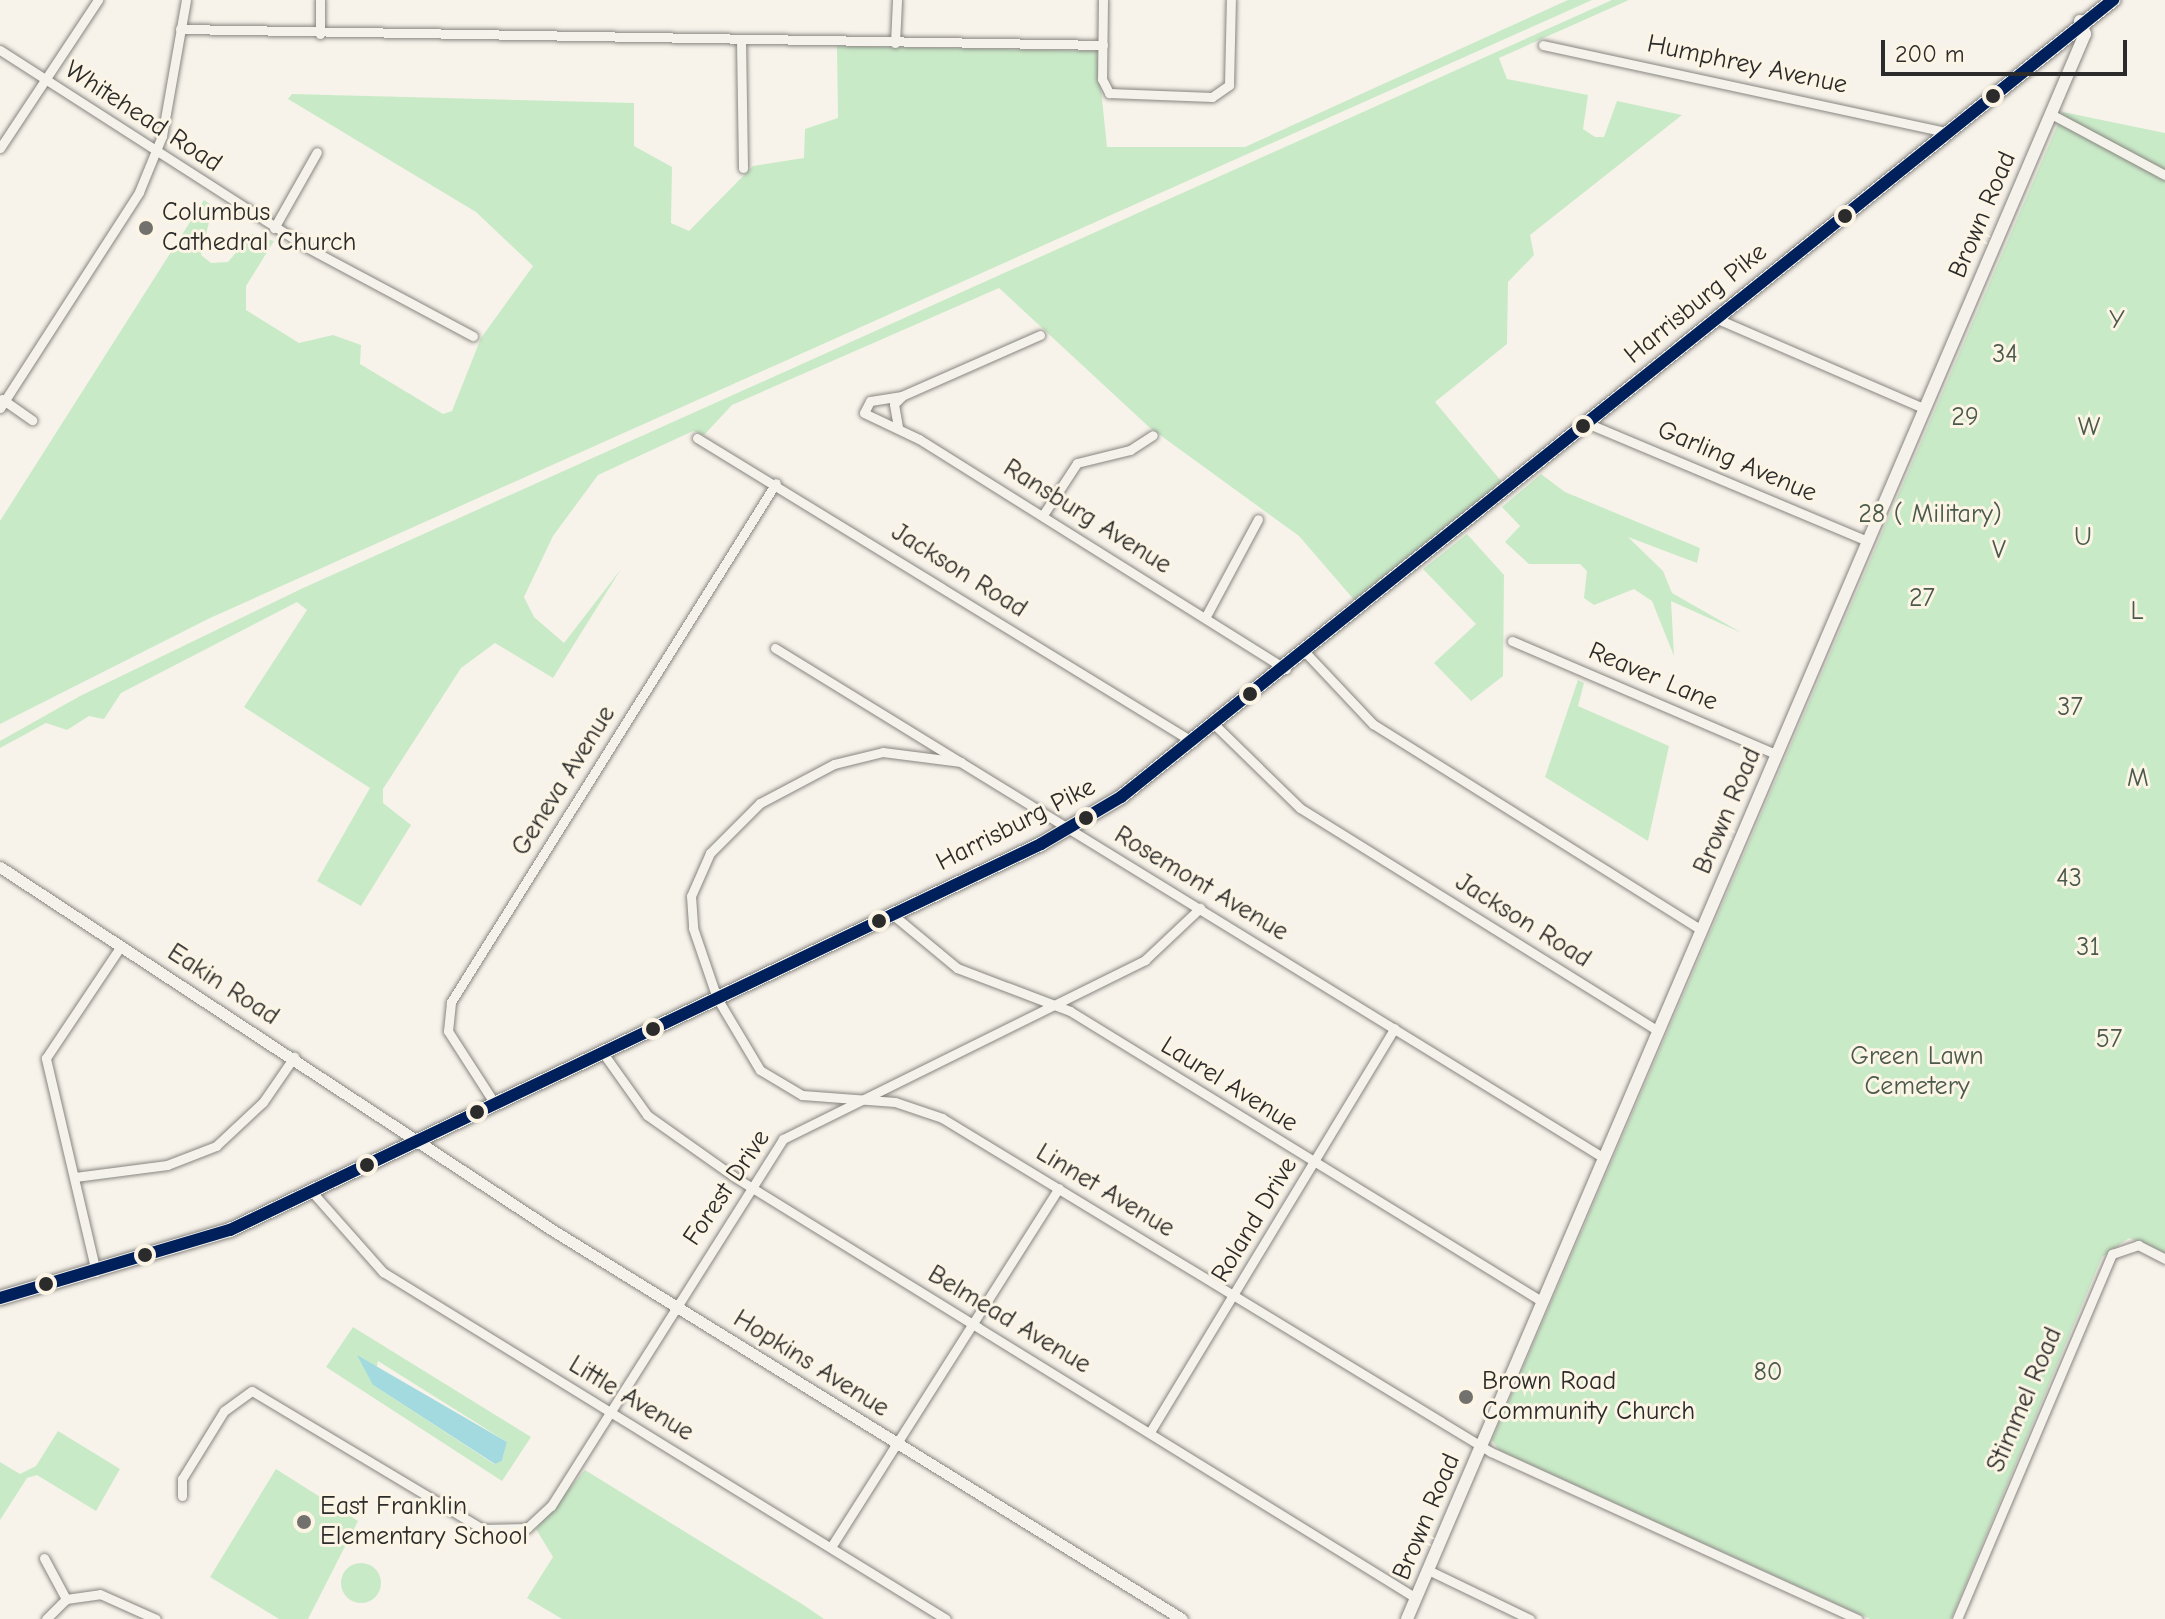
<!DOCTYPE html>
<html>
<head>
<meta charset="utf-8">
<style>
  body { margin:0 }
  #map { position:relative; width:2165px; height:1619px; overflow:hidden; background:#f7f3ea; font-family:"Comic Neue",sans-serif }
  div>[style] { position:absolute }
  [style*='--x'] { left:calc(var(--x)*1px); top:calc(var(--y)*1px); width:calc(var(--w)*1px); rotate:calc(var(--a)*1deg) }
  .green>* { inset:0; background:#c9eac7 }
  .round { border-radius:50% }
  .water>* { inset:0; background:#a3dadf }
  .roads { filter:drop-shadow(0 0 2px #878581) drop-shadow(0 0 2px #878581) }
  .minor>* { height:9px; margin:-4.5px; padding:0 4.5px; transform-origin:4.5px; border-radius:4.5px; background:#f5f2ec }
  .tertiary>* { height:11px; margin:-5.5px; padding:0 5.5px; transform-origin:5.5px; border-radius:5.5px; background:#f5f2ec }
  .secondary>* { height:12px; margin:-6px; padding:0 6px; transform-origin:6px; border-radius:6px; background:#f5f2ec }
  .primary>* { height:14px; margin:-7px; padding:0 7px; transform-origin:7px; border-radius:7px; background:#f5f2ec }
  .bus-1>* { height:12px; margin:-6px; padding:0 6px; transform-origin:6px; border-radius:6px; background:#00205b }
  .dots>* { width:22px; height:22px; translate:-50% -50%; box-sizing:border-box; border:4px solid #fcf5e5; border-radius:50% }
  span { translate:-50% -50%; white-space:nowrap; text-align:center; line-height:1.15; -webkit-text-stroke:6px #fcf5e5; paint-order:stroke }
  .street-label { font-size:26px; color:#2b2b2b }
  .poi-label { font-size:26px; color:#2b2b2b }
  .left { translate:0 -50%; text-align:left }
  .park-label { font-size:26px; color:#49594b }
  .scale { position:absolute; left:1881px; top:40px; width:246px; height:36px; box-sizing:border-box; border:4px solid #2b2b2b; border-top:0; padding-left:10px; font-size:24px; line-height:28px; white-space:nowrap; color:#2b2b2b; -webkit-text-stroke:6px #fcf5e5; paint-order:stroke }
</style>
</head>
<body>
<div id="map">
  <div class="green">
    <i style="clip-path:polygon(1568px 0,1592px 0,210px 618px,0 724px,0 521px,204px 200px,213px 206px,201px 255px,211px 263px,228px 262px,252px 234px,274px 241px,246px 286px,246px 310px,299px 343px,333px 335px,361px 345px,360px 364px,443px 414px,452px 411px,481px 338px,533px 266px,476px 212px,288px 99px,292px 94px,634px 103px,634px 146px,672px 167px,671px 223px,689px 231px,753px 166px,804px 158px,805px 129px,838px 118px,837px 46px,1097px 51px,1107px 147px,1245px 147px)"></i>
    <i style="clip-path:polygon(1612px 0,1629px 0,1499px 58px,1507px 79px,1588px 95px,1583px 129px,1595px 137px,1604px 137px,1617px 101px,1682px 115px,1530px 235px,1534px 255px,1508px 282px,1507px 344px,1435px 402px,1502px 482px,1356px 602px,1299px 536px,1149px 427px,999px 288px,732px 405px,704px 435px,693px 431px,598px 475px,553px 536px,524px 597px,534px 617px,564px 643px,621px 569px,553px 678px,495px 643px,461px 668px,383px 789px,383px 803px,411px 825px,361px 906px,317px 881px,370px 788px,244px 707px,307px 610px,297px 602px,121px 693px,104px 719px,89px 716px,67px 730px,46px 723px,0 748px,0 741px,80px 696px,301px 589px)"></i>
    <i style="clip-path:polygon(2063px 112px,2165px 133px,2165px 1253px,2129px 1238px,2102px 1257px,1951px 1619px,1870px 1619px,1499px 1450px,1492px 1440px)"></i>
    <i style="clip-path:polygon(1541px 474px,1565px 492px,1700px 548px,1697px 563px,1628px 537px,1663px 571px,1672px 593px,1742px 633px,1671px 601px,1674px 656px,1652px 601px,1634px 589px,1594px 605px,1584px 598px,1587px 571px,1580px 564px,1529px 564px,1505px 542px,1520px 526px,1502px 507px)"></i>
    <i style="clip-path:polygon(1467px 534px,1504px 575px,1503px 676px,1471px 701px,1434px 663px,1476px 624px,1423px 569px)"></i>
    <i style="clip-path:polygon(1578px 680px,1584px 683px,1578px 706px,1669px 746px,1648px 841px,1545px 777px)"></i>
    <i style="clip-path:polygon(evenodd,353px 1327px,531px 1437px,502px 1481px,326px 1367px,353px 1327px,378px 1361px,507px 1442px,502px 1461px,494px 1464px,373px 1385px,378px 1361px)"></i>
    <i style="clip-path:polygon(58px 1431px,120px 1469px,96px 1511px,37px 1475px,27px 1478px,0 1520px,0 1462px,20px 1474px,36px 1466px)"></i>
    <i style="clip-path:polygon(276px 1469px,358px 1521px,308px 1619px,279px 1619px,210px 1577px)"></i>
    <i style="clip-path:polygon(585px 1470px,802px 1604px,824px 1619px,562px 1619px,527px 1598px,553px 1557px,536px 1529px)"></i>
    <i class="round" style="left:341px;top:1563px;width:40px;height:40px"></i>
  </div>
  <div class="water">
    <i style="clip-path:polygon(357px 1355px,507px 1442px,502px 1461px,495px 1464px,373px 1385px)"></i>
  </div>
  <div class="roads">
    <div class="minor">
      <i style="--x:1103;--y:0;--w:79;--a:90.7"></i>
      <i style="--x:1102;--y:79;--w:16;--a:63"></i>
      <i style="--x:1109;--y:93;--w:103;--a:2.2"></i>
      <i style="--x:1212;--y:97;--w:21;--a:-35"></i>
      <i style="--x:1229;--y:85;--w:85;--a:-88.7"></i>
      <i style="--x:180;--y:29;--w:923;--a:0.99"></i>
      <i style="--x:320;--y:34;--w:34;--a:-90"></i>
      <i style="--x:741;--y:40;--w:128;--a:89.1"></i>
      <i style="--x:895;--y:43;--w:43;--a:-87.3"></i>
      <i style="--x:1543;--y:45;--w:407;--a:12.2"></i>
      <i style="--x:0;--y:50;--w:366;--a:32.7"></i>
      <i style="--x:308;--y:248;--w:187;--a:28.1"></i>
      <i style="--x:2051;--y:114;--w:129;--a:28.2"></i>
      <i style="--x:0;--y:148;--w:178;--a:-56.5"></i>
      <i style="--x:274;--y:228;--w:87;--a:-60.5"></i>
      <i style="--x:1715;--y:318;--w:229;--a:23.4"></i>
      <i style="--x:1040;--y:335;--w:151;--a:156.2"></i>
      <i style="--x:902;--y:396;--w:32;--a:171"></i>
      <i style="--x:870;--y:401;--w:13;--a:117"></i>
      <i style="--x:864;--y:413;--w:61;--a:25.3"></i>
      <i style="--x:919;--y:439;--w:433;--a:32.1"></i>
      <i style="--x:2;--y:399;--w:37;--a:35"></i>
      <i style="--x:0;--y:408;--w:257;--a:-57.2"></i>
      <i style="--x:139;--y:192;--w:61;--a:-67.7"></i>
      <i style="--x:162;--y:136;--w:138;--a:-80"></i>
      <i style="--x:1589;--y:424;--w:303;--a:22.8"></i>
      <i style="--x:898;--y:427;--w:23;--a:-100"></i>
      <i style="--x:894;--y:404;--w:11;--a:-45"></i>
      <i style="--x:697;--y:438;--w:582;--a:31.5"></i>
      <i style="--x:1043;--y:515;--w:62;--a:-56.8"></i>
      <i style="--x:1077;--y:463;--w:55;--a:-13.8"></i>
      <i style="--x:1130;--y:450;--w:27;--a:-33"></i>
      <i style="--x:1205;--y:618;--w:112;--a:-61.8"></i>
      <i style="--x:1512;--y:641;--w:287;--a:23.2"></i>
      <i style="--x:775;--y:648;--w:973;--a:31.6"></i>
      <i style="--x:1306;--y:653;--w:98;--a:46.7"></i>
      <i style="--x:1373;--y:724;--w:388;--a:32.1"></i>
      <i style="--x:1217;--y:727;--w:116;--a:44.3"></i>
      <i style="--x:1300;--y:808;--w:422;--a:31.9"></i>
      <i style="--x:961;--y:762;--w:79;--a:-172.7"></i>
      <i style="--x:883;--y:752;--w:50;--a:166.2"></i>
      <i style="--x:834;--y:764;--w:84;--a:152.2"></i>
      <i style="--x:760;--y:803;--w:71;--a:135"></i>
      <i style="--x:710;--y:853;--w:47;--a:113.8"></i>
      <i style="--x:691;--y:896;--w:32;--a:86"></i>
      <i style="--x:693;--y:928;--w:74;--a:71.1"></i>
      <i style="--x:717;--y:998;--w:84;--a:59.2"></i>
      <i style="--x:760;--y:1070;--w:49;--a:30.8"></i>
      <i style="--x:802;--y:1095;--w:93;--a:4.3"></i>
      <i style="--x:895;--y:1102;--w:50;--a:18.8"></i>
      <i style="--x:942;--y:1118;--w:643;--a:31.32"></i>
      <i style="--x:1491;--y:1452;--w:403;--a:24.5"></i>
      <i style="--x:892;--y:914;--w:85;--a:39.7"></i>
      <i style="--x:957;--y:968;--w:121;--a:20.8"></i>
      <i style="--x:1070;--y:1011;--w:555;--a:31.6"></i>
      <i style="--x:603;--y:1053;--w:76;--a:54.6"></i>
      <i style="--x:647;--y:1115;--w:105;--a:35.3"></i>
      <i style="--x:733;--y:1176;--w:803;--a:31.71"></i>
      <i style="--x:495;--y:1104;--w:87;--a:-122.8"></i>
      <i style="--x:448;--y:1031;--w:29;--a:-84"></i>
      <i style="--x:451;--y:1002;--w:612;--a:-57.95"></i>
      <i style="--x:75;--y:1177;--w:93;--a:-7.4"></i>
      <i style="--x:167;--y:1165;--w:53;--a:-21.2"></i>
      <i style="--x:216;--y:1146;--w:64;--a:-43.1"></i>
      <i style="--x:263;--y:1102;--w:55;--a:-55.4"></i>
      <i style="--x:313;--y:1193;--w:106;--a:48.5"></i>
      <i style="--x:383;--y:1272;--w:661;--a:31.65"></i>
      <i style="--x:96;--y:1272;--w:220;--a:-103.2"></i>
      <i style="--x:46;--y:1058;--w:135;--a:-56.2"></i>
      <i style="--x:1150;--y:1432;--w:472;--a:-58.8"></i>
      <i style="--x:182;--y:1496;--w:17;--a:-90"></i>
      <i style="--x:182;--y:1479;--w:80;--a:-58.3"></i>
      <i style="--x:224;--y:1411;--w:34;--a:-36"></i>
      <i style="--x:252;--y:1391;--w:269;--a:30.9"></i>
      <i style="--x:483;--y:1529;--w:44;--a:-1.3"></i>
      <i style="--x:527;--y:1528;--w:33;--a:-43"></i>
      <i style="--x:551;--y:1506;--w:434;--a:-57.7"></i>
      <i style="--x:783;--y:1139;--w:404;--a:-26.3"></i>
      <i style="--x:1145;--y:960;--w:76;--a:-43.4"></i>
      <i style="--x:831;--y:1547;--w:425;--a:-57.6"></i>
      <i style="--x:44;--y:1558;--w:47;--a:61.8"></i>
      <i style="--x:1428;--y:1570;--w:113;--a:25.7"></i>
      <i style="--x:46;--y:1619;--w:28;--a:-45"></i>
      <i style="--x:66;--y:1599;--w:34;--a:-8"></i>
      <i style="--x:100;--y:1594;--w:61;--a:24.1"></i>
      <i style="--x:1957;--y:1619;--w:397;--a:-67"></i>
      <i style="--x:2112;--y:1254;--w:28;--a:-19"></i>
      <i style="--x:2138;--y:1245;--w:30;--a:27"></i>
    </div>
    <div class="tertiary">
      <i style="--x:0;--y:867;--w:663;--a:33.31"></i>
      <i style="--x:554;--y:1231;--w:738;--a:31.71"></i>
    </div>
    <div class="secondary">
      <i style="--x:1407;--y:1619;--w:1724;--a:-66.84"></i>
      <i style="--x:2085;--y:34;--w:14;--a:-111"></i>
    </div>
    <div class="primary">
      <i style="--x:0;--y:1298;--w:240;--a:-16.5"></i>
      <i style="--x:230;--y:1230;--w:898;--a:-25.45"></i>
      <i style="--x:1041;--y:844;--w:93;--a:-30.4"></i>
      <i style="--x:1121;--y:797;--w:1273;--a:-38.78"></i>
    </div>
  </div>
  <div class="bus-1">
    <i style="--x:0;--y:1298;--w:240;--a:-16.5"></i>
    <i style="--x:230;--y:1230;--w:898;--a:-25.45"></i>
    <i style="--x:1041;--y:844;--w:93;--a:-30.4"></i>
    <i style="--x:1121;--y:797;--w:1273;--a:-38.78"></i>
  </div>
  <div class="dots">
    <i style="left:1993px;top:96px;background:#2b2b2b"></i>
    <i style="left:1845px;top:216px;background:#2b2b2b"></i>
    <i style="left:146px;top:228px;background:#72716e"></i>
    <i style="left:1583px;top:426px;background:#2b2b2b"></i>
    <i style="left:1250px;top:694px;background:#2b2b2b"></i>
    <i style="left:1086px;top:818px;background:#2b2b2b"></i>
    <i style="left:879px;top:921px;background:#2b2b2b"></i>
    <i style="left:653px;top:1029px;background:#2b2b2b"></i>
    <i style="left:477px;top:1112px;background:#2b2b2b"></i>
    <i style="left:367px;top:1165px;background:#2b2b2b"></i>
    <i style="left:145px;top:1255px;background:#2b2b2b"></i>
    <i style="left:46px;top:1284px;background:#2b2b2b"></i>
    <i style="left:1466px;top:1397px;background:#72716e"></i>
    <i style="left:304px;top:1522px;background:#72716e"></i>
  </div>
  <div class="street-label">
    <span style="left:1747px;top:65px;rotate:12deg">Humphrey Avenue</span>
    <span style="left:143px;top:117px;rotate:33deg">Whitehead Road</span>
    <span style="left:1983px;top:215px;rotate:-67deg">Brown Road</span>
    <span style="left:1696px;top:304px;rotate:-39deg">Harrisburg Pike</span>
    <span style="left:1737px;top:462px;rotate:23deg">Garling Avenue</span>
    <span style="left:1087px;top:517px;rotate:32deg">Ransburg Avenue</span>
    <span style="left:959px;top:571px;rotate:32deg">Jackson Road</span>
    <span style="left:1653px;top:677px;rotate:23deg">Reaver Lane</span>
    <span style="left:564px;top:781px;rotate:-58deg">Geneva Avenue</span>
    <span style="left:1728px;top:811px;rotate:-67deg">Brown Road</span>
    <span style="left:1016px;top:825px;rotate:-27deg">Harrisburg Pike</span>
    <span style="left:1201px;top:884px;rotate:31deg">Rosemont Avenue</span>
    <span style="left:1523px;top:921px;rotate:32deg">Jackson Road</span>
    <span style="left:223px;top:985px;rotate:33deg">Eakin Road</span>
    <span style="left:1229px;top:1085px;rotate:32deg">Laurel Avenue</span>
    <span style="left:727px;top:1188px;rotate:-56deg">Forest Drive</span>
    <span style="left:1105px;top:1191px;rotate:31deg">Linnet Avenue</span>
    <span style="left:1255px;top:1220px;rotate:-59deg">Roland Drive</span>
    <span style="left:1009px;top:1320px;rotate:31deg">Belmead Avenue</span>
    <span style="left:811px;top:1364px;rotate:32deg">Hopkins Avenue</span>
    <span style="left:631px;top:1399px;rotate:31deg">Little Avenue</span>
    <span style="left:2025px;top:1400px;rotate:-67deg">Stimmel Road</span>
    <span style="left:1427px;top:1517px;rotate:-67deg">Brown Road</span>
  </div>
  <div class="poi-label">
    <span class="left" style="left:162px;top:228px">Columbus<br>Cathedral Church</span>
    <span class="left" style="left:1482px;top:1397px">Brown Road<br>Community Church</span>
    <span class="left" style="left:320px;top:1522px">East Franklin<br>Elementary School</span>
  </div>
  <div class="park-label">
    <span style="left:2117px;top:321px">Y</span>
    <span style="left:2005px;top:355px">34</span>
    <span style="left:1965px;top:418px">29</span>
    <span style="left:2089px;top:428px">W</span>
    <span style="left:1930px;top:515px">28 ( Military)</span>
    <span style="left:2083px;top:538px">U</span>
    <span style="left:1999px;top:551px">V</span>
    <span style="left:1922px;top:599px">27</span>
    <span style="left:2137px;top:612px">L</span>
    <span style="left:2070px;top:708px">37</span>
    <span style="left:2138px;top:779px">M</span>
    <span style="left:2069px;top:879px">43</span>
    <span style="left:2088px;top:948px">31</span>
    <span style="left:2109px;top:1040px">57</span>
    <span style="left:1917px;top:1072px">Green Lawn<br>Cemetery</span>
    <span style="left:1768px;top:1373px">80</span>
  </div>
  <div class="scale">200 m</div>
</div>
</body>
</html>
